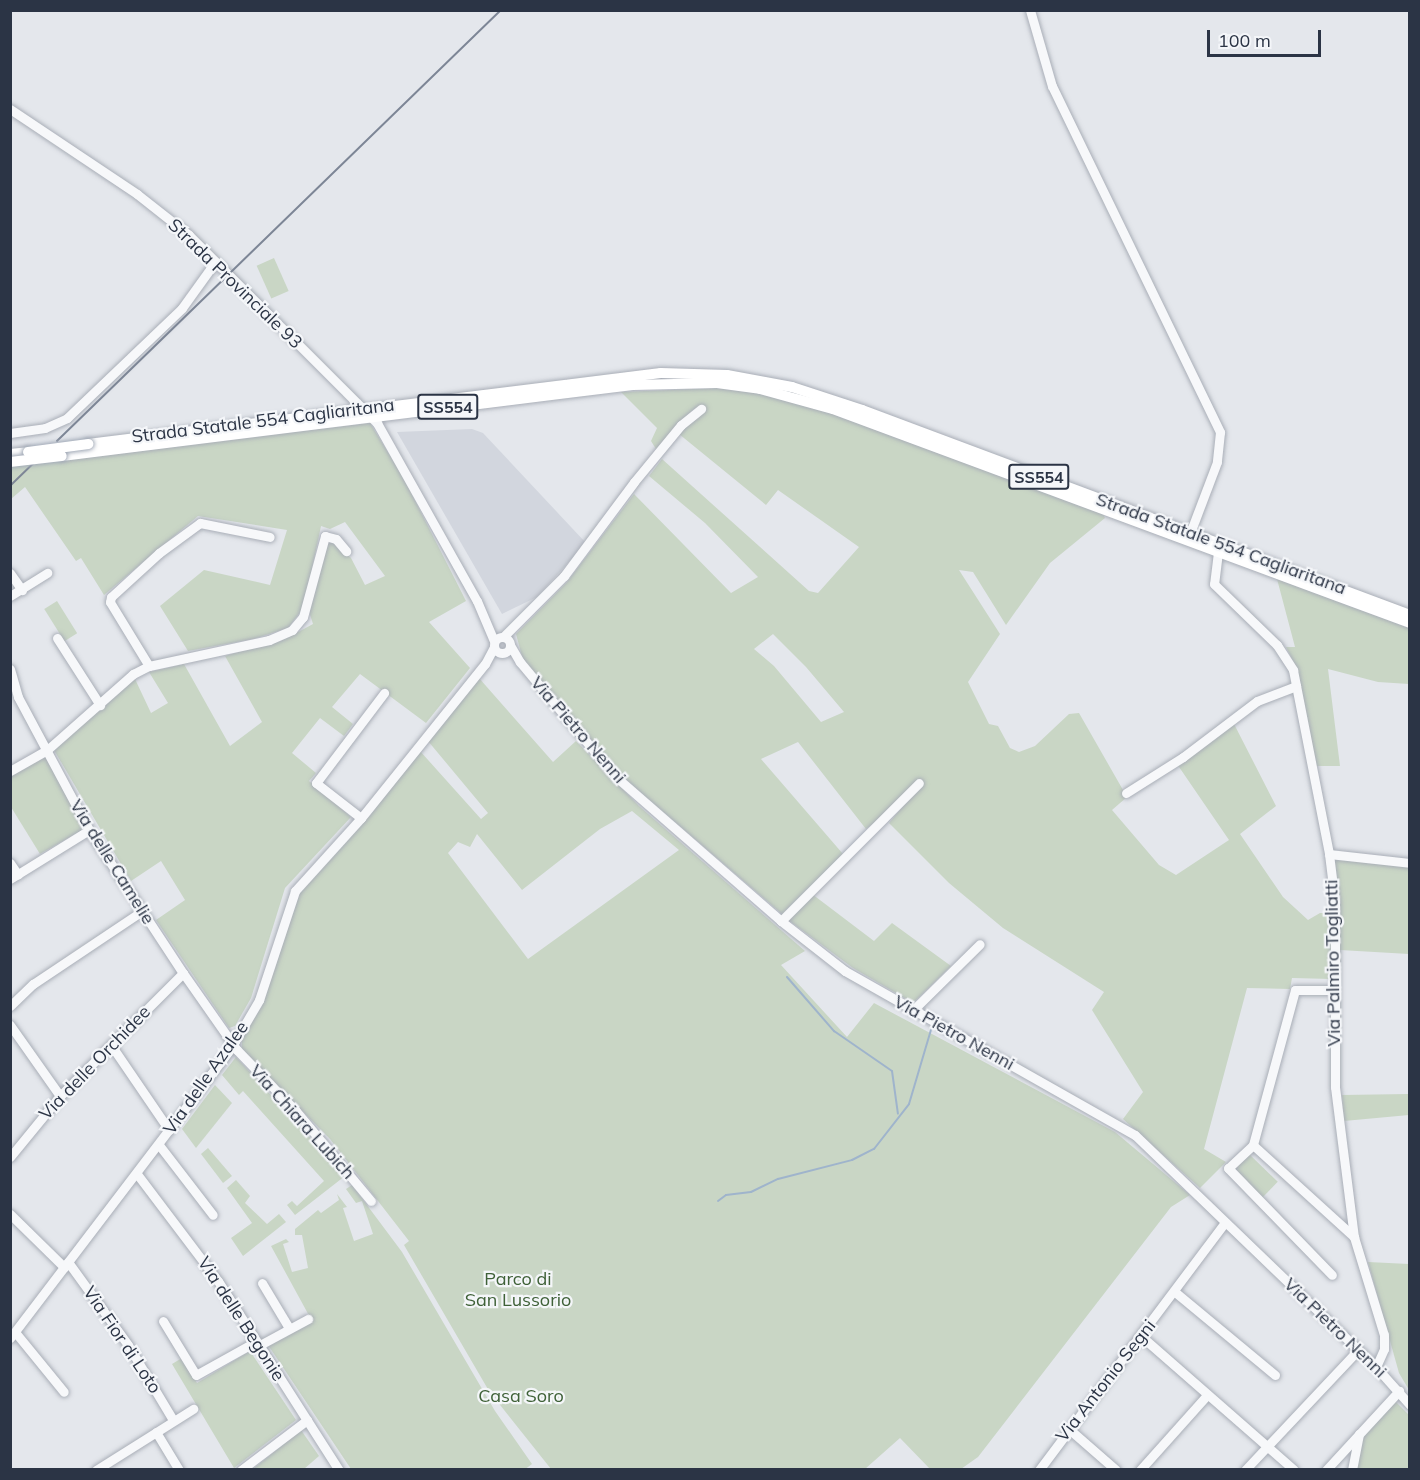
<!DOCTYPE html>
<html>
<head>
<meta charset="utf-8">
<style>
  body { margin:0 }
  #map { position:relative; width:1420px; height:1480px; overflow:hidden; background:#e4e7ec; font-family:Mulish,sans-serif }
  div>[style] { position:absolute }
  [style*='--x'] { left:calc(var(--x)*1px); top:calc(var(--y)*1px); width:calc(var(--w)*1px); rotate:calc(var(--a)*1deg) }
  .built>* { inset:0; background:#d2d6de }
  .green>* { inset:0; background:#c9d6c5; transform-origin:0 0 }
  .stream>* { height:2px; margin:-1px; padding:0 1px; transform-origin:1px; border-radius:1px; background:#9fb4cc }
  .roads { filter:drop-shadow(0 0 2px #a9aeb7) drop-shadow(0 0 2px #a9aeb7) }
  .minor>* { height:9px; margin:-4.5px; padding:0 4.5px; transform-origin:4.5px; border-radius:4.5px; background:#f7f8fa }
  .minor>.ring { margin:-4.5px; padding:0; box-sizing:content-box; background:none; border:9px solid #f7f8fa; border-radius:50% }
  .major>* { height:10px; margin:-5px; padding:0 5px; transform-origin:5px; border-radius:5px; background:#fff }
  .tram>* { height:1.5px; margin:-0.75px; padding:0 0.75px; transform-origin:0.75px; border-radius:0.75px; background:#7d8696 }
  .bridges { filter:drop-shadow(0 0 2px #a3abb8) drop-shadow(0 0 2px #a3abb8) }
  .major-bridge>* { height:10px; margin:-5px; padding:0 5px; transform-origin:5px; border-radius:5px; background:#fff }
  span { translate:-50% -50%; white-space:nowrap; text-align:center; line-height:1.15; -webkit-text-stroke:4.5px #f4f6f9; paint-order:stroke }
  .shield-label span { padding:2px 4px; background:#f4f6f9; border:2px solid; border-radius:4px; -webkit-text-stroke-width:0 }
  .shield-label { font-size:16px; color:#2b3445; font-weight:700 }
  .street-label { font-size:18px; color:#2b3445 }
  .park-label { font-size:18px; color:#3f6138 }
  .frame { position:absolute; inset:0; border:12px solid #2b3445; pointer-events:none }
  .scale { position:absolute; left:1207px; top:30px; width:114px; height:27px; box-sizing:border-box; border:3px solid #2b3445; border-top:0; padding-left:8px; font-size:18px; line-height:21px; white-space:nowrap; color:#2b3445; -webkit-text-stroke:4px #f4f6f9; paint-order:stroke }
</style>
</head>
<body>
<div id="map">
  <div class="built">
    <i style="clip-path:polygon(472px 429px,483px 433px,586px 543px,537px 597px,502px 614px,397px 432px)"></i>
  </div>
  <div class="green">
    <i style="left:274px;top:258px;width:36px;height:19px;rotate:66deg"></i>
    <i style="clip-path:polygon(evenodd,718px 388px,758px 393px,825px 411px,1103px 514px,1105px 518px,1050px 563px,1006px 625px,973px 572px,959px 570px,1000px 634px,968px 682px,989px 724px,998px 726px,1010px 748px,1019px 752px,1035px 746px,1069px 714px,1079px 713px,1127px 797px,1112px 810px,1159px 865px,1176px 875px,1229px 840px,1177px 764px,1233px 722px,1276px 806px,1240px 834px,1283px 897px,1308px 920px,1320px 913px,1332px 913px,1331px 979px,1292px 978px,1290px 989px,1247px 988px,1204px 1149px,1226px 1162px,1200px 1188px,1123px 1119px,1143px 1092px,1092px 1010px,1104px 992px,1003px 928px,949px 883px,889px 823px,920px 786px,866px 829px,798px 742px,761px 759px,843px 854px,782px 914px,626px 780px,523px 660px,516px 634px,567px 582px,634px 494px,731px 593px,758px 577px,705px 523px,649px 476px,662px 459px,809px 591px,818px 593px,859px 547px,778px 490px,766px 505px,679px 434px,703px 411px,704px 405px,694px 409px,656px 449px,651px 441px,657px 428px,621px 392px,718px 388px,773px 634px,806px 667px,844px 712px,821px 722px,774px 666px,754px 649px,773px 634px)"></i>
    <i style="clip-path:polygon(370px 423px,403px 477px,466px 601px,429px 622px,470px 668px,426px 723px,360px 674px,332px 707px,353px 724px,344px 736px,320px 718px,292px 753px,316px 773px,309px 781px,351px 817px,285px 888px,251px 998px,235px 1026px,229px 1028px,156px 920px,185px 900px,161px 861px,131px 881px,54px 750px,135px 679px,151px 713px,168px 703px,149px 672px,184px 664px,230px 746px,262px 722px,225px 656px,289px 637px,313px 624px,308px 608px,326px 544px,333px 542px,351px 558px,365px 585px,385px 576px,345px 522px,330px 529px,321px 526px,304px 607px,288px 628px,253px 639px,188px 651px,160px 606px,204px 570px,270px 585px,287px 530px,198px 516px,104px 595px,81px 558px,76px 561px,25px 487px,11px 499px,10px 465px)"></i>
    <i style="clip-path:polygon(1277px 579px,1409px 628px,1409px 684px,1378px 682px,1328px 669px,1340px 766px,1316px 766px,1296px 667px,1286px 647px,1295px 647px)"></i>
    <i style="left:57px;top:601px;width:38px;height:15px;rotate:58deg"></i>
    <i style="clip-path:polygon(evenodd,479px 678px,553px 762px,576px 741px,639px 806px,805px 951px,781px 965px,847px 1037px,874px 1003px,1115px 1132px,1190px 1195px,1171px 1207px,978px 1457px,961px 1469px,930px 1469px,900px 1438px,865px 1469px,551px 1469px,489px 1391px,404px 1245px,409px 1241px,330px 1139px,242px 1050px,242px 1037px,262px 1006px,299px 893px,370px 815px,420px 751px,481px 819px,488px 813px,428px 741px,479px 678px,632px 811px,679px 850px,528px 959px,448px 853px,458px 842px,470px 847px,477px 834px,522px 890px,600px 829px,632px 811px)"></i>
    <i style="clip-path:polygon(45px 755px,84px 829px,40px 854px,11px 807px,11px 775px)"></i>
    <i style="clip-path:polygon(1333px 857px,1409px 866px,1409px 954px,1340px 950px)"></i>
    <i style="clip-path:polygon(812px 894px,874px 941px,892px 923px,951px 966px,913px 1003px,853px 968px,787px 919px)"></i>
    <i style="clip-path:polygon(236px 1057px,345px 1176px,295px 1215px,287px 1205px,292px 1201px,297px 1206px,324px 1181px,243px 1091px,239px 1095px,222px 1075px)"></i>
    <i style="clip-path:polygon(1409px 1080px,1409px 1115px,1344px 1121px,1342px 1095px,1408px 1094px)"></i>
    <i style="clip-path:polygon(215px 1085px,232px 1103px,196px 1148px,182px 1129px)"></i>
    <i style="clip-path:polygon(208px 1148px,232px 1176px,223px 1183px,201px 1154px)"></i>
    <i style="left:1249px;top:1154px;width:40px;height:22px;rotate:44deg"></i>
    <i style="clip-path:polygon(236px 1180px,250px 1196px,245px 1203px,267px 1224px,279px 1214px,286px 1222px,243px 1256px,231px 1238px,252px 1223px,227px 1188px)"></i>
    <i style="clip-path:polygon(352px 1185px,402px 1252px,495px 1411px,532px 1464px,524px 1470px,351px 1469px,268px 1345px,312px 1321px,271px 1246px,286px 1239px,289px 1242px,283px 1244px,292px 1272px,308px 1268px,302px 1235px,295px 1235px,295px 1229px,318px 1210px,321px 1213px,339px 1200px,337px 1194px,347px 1207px,343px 1208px,354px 1241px,373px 1234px,362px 1201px,356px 1203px,346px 1189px)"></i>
    <i style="clip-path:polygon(1368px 1262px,1409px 1264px,1409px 1390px,1399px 1373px)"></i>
    <i style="clip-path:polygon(250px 1351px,296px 1420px,234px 1468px,172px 1364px,182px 1358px,197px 1383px)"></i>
    <i style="clip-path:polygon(1396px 1402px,1409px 1415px,1408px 1469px,1357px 1470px,1362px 1436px)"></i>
    <i style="clip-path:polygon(301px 1430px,319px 1456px,304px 1469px,252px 1470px)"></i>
  </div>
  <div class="stream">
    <i style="--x:787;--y:977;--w:72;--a:49"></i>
    <i style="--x:834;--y:1031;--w:70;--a:34.6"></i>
    <i style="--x:892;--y:1071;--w:43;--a:82.1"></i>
    <i style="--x:718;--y:1201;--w:10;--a:-37"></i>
    <i style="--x:726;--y:1195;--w:25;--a:-7"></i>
    <i style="--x:751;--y:1192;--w:30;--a:-26"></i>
    <i style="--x:778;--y:1179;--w:76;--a:-14.4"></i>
    <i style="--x:852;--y:1160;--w:25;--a:-27"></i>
    <i style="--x:874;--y:1149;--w:57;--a:-52.1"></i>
    <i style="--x:909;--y:1104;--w:84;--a:-73.5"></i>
  </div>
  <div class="roads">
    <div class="minor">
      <i style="--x:1030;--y:10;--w:79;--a:73.9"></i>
      <i style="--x:1052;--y:86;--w:385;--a:64.1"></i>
      <i style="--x:1220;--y:432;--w:30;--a:96"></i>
      <i style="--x:1217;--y:462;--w:76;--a:110.8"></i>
      <i style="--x:10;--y:109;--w:153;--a:33.8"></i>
      <i style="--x:137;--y:194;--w:66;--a:38.3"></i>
      <i style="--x:189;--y:235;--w:266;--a:45"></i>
      <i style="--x:377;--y:423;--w:204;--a:60.7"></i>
      <i style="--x:477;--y:601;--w:43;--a:67"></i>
      <i style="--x:10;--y:433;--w:35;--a:-8"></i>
      <i style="--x:45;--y:428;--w:24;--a:-24"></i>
      <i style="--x:67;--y:418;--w:159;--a:-43.7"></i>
      <i style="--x:182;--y:308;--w:57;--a:-54.3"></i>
      <i style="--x:1218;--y:552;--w:32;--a:97"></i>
      <i style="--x:1214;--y:584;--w:88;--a:44.1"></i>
      <i style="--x:1277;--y:645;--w:30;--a:57"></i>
      <i style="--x:1293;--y:670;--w:187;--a:78.9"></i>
      <i style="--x:1329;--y:854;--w:48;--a:82.9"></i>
      <i style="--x:1335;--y:902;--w:185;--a:90"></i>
      <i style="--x:1335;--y:1087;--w:151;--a:82.8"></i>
      <i style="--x:1354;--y:1237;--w:102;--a:73"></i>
      <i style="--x:1384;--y:1335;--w:14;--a:90"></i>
      <i style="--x:1384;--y:1349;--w:20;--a:114"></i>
      <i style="--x:10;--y:573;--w:21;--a:55"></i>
      <i style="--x:10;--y:596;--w:44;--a:-31.9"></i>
      <i class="ring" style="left:494px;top:637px;width:7px;height:7px"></i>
      <i style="--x:503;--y:637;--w:86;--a:-45"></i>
      <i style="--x:564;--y:576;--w:117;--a:-53.3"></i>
      <i style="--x:634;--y:482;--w:74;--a:-50.5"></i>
      <i style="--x:681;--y:425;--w:26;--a:-39"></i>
      <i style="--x:57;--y:638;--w:80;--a:57.3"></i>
      <i style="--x:510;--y:645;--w:20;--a:60"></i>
      <i style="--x:520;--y:662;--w:148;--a:50.2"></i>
      <i style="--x:615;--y:776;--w:220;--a:41.1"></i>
      <i style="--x:781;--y:921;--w:81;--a:38"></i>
      <i style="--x:845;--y:971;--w:333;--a:29.5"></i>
      <i style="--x:1135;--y:1135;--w:335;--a:43.9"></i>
      <i style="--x:1376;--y:1367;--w:51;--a:48.2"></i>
      <i style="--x:149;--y:666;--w:75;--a:-121.4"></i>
      <i style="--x:110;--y:602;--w:5;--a:-79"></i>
      <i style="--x:111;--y:597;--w:65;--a:-42.5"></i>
      <i style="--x:159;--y:553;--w:51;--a:-36.2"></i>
      <i style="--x:200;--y:523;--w:71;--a:11.3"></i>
      <i style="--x:10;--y:669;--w:29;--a:74"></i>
      <i style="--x:18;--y:697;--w:151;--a:61.9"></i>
      <i style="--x:89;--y:830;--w:171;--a:56.7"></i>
      <i style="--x:183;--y:973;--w:94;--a:55"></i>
      <i style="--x:237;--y:1050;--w:85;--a:46"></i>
      <i style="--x:296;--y:1111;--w:117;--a:50.2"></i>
      <i style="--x:10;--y:771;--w:43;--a:-29.6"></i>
      <i style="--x:47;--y:750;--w:115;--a:-41.5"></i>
      <i style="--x:133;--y:674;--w:18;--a:-27"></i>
      <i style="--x:149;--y:666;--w:123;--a:-12.2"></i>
      <i style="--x:269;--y:640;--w:25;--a:-23"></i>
      <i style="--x:292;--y:630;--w:17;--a:-50"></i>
      <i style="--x:303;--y:617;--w:84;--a:-74.8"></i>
      <i style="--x:325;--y:536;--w:11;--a:15"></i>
      <i style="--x:336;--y:539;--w:16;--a:50"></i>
      <i style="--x:1126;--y:793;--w:67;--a:-32.3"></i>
      <i style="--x:1183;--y:757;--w:93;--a:-37.1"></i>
      <i style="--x:1257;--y:701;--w:42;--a:-21"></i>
      <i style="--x:361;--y:818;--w:57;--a:-142.1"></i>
      <i style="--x:316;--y:783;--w:113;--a:-52.9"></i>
      <i style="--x:1329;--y:854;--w:81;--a:6.3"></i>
      <i style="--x:10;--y:863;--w:14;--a:56"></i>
      <i style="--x:10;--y:879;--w:93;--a:-31.8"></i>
      <i style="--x:781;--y:921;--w:195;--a:-45"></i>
      <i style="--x:1328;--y:990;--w:33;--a:180"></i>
      <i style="--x:1295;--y:990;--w:161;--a:105.2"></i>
      <i style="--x:1253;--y:1145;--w:137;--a:42.3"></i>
      <i style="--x:10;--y:1006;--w:32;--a:-44"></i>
      <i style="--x:33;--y:984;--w:131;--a:-33.8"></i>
      <i style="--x:912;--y:1011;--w:95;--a:-44.6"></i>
      <i style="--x:10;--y:1025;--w:87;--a:54.8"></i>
      <i style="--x:111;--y:1045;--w:103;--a:55.7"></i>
      <i style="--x:159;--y:1145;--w:88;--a:52.4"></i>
      <i style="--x:1253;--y:1145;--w:34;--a:137"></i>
      <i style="--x:1228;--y:1168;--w:149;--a:45.8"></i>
      <i style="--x:10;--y:1157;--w:79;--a:-50.7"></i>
      <i style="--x:60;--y:1096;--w:174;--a:-45"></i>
      <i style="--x:137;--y:1174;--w:134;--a:52.9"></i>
      <i style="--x:218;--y:1281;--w:224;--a:57.4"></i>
      <i style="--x:10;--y:1214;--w:76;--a:44.5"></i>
      <i style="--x:68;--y:1262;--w:102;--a:54.1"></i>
      <i style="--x:128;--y:1345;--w:87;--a:59"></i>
      <i style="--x:262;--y:1283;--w:52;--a:59"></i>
      <i style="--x:1175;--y:1292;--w:130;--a:39.7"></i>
      <i style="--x:163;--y:1321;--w:63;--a:58.6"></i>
      <i style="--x:196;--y:1375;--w:68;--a:-29.2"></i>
      <i style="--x:15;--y:1332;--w:77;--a:50.8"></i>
      <i style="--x:1141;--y:1336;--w:203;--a:41.2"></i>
      <i style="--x:10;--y:1338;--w:365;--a:-52.7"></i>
      <i style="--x:231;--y:1048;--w:56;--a:-59.7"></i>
      <i style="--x:259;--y:1000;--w:115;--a:-71.7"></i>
      <i style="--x:295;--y:891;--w:98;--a:-47.9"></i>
      <i style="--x:361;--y:818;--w:198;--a:-51.2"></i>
      <i style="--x:485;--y:664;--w:19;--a:-62"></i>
      <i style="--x:258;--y:1346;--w:57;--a:-28.4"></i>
      <i style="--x:1069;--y:1429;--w:62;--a:41.1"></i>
      <i style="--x:156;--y:1432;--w:44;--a:58.8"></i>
      <i style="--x:96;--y:1470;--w:115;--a:-32.2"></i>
      <i style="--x:241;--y:1470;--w:83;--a:-37.1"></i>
      <i style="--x:1039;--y:1470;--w:310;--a:-53.1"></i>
      <i style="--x:1140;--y:1470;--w:101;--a:-48.2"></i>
      <i style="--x:1245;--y:1470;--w:165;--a:-46.7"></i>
      <i style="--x:1326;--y:1470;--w:108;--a:-47.3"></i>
      <i style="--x:1352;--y:1470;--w:37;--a:-79"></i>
    </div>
    <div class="major">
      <i style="--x:88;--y:444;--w:577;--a:-7.06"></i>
      <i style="--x:661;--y:373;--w:66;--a:1.7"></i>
      <i style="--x:727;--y:375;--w:66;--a:10.5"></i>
      <i style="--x:792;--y:387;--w:74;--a:18.2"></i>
      <i style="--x:862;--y:410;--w:585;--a:20.51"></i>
      <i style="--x:10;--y:454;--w:18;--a:-6"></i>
      <i style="--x:62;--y:456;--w:575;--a:-7.09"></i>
      <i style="--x:633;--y:385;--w:84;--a:-1.4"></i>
      <i style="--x:717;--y:383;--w:43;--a:7.9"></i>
      <i style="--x:760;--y:389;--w:76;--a:15.3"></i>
      <i style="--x:833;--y:409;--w:615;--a:20.35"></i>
    </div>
  </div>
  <div class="tram">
    <i style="--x:57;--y:441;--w:619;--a:-44.15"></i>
    <i style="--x:10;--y:486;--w:36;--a:-44"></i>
  </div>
  <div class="bridges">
    <div class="major-bridge">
      <i style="--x:28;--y:452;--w:61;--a:-7.6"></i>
      <i style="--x:10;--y:462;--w:52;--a:-6.6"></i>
    </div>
  </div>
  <div class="shield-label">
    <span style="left:448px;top:407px">SS554</span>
    <span style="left:1039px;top:477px">SS554</span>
  </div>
  <div class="street-label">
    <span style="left:235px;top:284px;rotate:44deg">Strada Provinciale 93</span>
    <span style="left:263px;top:421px;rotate:-7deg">Strada Statale 554 Cagliaritana</span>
    <span style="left:1221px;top:544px;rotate:20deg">Strada Statale 554 Cagliaritana</span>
    <span style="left:578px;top:730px;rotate:49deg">Via Pietro Nenni</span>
    <span style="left:112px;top:862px;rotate:58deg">Via delle Camelie</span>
    <span style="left:1333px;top:963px;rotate:-91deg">Via Palmiro Togliatti</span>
    <span style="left:954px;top:1033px;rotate:29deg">Via Pietro Nenni</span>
    <span style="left:95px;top:1063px;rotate:-46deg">Via delle Orchidee</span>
    <span style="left:206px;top:1078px;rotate:-55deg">Via delle Azalee</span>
    <span style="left:302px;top:1122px;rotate:48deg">Via Chiara Lubich</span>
    <span style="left:241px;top:1319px;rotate:57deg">Via delle Begonie</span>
    <span style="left:1335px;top:1328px;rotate:44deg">Via Pietro Nenni</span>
    <span style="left:122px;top:1340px;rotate:56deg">Via Fior di Loto</span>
    <span style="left:1106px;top:1381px;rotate:-52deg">Via Antonio Segni</span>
  </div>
  <div class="park-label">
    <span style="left:518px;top:1290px">Parco di<br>San Lussorio</span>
    <span style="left:521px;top:1396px">Casa Soro</span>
  </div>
  <div class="frame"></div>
  <div class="scale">100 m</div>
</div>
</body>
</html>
